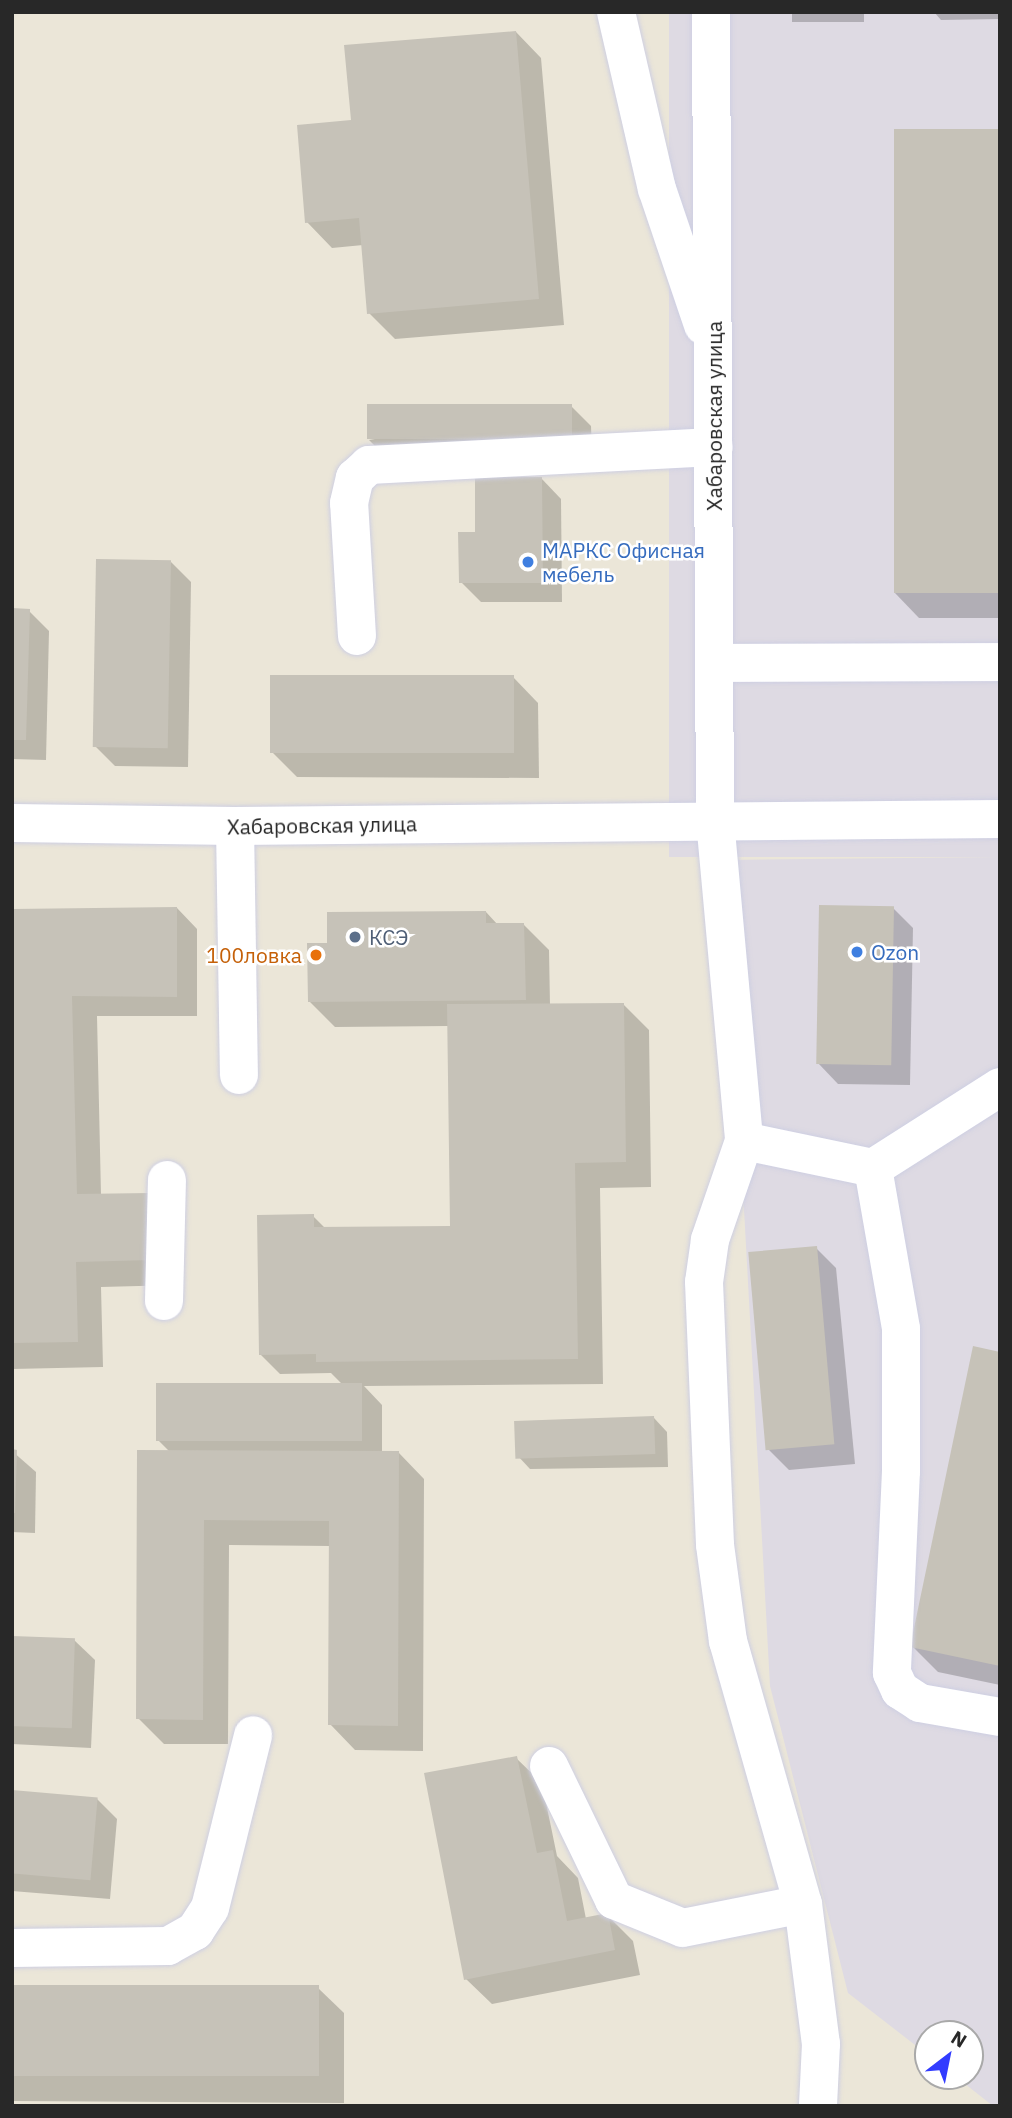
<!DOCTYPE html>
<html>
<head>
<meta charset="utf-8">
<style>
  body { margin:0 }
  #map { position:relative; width:1012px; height:2118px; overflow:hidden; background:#ebe6d8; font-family:"IBM Plex Sans",sans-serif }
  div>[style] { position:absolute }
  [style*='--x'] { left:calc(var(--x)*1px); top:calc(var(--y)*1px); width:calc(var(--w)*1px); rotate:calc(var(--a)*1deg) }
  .industrial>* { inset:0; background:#dedae3; transform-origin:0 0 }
  .shadow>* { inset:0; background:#0003; transform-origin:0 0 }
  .building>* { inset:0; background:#c6c2b8; transform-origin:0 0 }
  .roads { filter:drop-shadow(0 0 2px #cecfe2) drop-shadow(0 0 2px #cecfe2) }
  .minor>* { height:38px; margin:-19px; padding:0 19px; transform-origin:19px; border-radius:19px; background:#fff }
  .dots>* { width:19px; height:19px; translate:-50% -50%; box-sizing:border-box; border:4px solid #fff; border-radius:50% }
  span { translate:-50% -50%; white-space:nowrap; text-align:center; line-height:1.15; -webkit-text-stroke:5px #fff; paint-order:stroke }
  .street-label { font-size:21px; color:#282828 }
  .shop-label { font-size:21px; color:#366cbe }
  .left { translate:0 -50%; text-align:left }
  .service-label { font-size:21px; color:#4e5e75 }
  .food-label { font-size:21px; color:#c56008 }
  .right { translate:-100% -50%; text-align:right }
  .frame { position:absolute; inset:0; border:14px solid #282828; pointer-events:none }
  .north { position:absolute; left:914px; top:2020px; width:70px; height:70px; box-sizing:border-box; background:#fff; border:2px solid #a9a9a9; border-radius:50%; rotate:32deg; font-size:19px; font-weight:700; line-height:28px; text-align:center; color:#282828 }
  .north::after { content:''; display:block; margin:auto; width:24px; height:32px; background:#323cff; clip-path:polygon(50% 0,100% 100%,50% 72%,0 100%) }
</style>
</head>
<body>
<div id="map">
  <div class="industrial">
    <i style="left:669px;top:12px;width:331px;height:845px"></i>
    <i style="clip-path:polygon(1000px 857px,1000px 2106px,993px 2106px,955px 2076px,970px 2076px,970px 2034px,928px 2034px,928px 2055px,848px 1993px,770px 1686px,725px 860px)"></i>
  </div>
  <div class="shadow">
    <i style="left:792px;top:12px;width:72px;height:10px"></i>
    <i style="clip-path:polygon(934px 12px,1000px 12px,1000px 19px,941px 20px)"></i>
    <i style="clip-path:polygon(516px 32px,541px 58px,564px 325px,395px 339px,369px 313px,363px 245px,332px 248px,307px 222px,353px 122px)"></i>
    <i style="clip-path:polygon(1000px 131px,1000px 618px,919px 618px,894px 592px)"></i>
    <i style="clip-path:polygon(571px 406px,591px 426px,592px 458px,389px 460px,369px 440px)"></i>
    <i style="clip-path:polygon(541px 478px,561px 499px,562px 602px,481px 602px,461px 582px,477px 533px)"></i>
    <i style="clip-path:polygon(171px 562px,191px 582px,188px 767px,115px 766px,95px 746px)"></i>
    <i style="clip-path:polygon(12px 610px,29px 611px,49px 631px,46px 760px,12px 759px)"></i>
    <i style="clip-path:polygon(513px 677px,538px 703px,539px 778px,297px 777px,272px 752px)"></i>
    <i style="clip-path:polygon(177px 908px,197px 929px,197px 1016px,97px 1016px,101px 1195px,177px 1285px,101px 1287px,103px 1367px,12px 1369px,12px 911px)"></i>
    <i style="clip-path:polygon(893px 908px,913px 928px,910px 1085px,838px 1084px,818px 1063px)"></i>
    <i style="clip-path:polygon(486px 912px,498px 925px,524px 925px,549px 950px,550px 1005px,623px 1004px,649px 1030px,651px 1187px,600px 1188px,603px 1384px,364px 1386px,382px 1405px,382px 1453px,399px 1453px,424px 1479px,423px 1751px,355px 1750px,330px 1724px,331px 1546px,229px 1545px,228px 1744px,164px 1744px,138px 1718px,170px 1452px,158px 1440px,342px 1384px,331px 1373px,280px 1374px,260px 1354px,313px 1216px,326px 1229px,451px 1228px,449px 1026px,335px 1027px,309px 1001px,328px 945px)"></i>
    <i style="clip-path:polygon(816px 1248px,836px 1268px,855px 1464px,789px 1470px,769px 1450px)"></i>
    <i style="clip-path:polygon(1000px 1354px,1000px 1685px,938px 1672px,912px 1646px)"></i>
    <i style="clip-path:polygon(654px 1418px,667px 1432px,668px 1467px,530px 1469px,517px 1455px)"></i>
    <i style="clip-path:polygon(12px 1451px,36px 1472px,35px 1533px,12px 1532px)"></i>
    <i style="clip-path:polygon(12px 1637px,74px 1640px,95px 1660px,91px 1748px,12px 1744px)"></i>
    <i style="clip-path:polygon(516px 1758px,542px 1783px,557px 1856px,578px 1878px,586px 1919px,607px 1915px,633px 1941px,640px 1975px,492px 2004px,466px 1979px)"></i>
    <i style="clip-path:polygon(12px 1792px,97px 1799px,117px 1819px,110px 1899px,12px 1891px)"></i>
    <i style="clip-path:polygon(12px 1987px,318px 1988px,344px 2013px,344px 2103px,12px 2101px)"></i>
  </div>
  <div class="building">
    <i style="clip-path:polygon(516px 31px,539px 299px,367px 314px,359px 218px,305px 223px,297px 125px,351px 120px,344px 45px)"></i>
    <i style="left:894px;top:129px;width:106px;height:464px"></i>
    <i style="left:572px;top:404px;width:35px;height:205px;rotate:90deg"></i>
    <i style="clip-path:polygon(475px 477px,542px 477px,543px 583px,459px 583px,458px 532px,475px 532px)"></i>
    <i style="left:96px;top:559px;width:75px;height:188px;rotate:1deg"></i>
    <i style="clip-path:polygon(12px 608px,30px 609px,26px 740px,12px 740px)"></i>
    <i style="left:270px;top:675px;width:244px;height:78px"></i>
    <i style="left:819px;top:905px;width:75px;height:159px;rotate:1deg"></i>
    <i style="clip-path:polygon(177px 907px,177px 997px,72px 996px,77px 1194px,150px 1193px,152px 1260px,76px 1262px,78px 1342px,12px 1343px,12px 909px)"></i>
    <i style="clip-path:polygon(486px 911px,486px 923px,524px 923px,526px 1000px,308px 1002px,307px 943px,327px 943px,327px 912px)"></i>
    <i style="clip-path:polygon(624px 1003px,626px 1162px,575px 1163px,578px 1359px,316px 1362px,316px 1354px,259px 1355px,257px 1215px,314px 1214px,314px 1227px,450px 1226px,447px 1004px)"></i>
    <i style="left:817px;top:1246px;width:199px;height:69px;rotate:85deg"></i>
    <i style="clip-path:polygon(973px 1346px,1000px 1352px,1000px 1666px,910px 1647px)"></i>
    <i style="left:156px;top:1383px;width:206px;height:58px"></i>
    <i style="left:654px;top:1416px;width:38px;height:140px;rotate:88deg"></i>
    <i style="clip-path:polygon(12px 1449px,17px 1450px,15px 1513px,12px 1513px)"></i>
    <i style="clip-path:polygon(137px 1450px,399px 1451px,398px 1726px,328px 1725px,329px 1521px,204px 1520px,203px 1720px,136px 1719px)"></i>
    <i style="left:12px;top:1636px;width:63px;height:90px;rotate:2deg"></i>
    <i style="clip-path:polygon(517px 1756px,537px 1853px,553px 1850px,567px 1921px,608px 1913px,615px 1950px,464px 1980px,424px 1773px)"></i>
    <i style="left:12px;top:1790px;width:86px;height:83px;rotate:5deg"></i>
    <i style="left:12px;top:1985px;width:307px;height:91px"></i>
  </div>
  <div class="roads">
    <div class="minor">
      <i style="--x:616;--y:12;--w:182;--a:77"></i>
      <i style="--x:657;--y:189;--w:144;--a:71.3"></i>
      <i style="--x:711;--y:12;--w:808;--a:89.72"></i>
      <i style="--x:715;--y:820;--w:322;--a:84.8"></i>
      <i style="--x:744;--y:1141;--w:105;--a:109"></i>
      <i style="--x:710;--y:1240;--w:42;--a:98.1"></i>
      <i style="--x:704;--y:1282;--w:263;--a:87.6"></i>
      <i style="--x:715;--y:1545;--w:97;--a:82.3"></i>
      <i style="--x:728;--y:1641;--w:273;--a:74.1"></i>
      <i style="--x:803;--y:1904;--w:141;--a:82.7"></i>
      <i style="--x:821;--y:2044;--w:62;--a:92.8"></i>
      <i style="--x:357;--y:636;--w:133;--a:-93.4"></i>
      <i style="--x:349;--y:503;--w:26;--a:-77"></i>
      <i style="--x:355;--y:478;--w:19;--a:-43"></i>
      <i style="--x:369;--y:465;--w:345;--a:-3"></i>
      <i style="--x:716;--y:663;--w:284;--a:-0.2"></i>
      <i style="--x:12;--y:823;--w:223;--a:0.8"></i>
      <i style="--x:235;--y:826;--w:765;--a:-0.52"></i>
      <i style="--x:235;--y:826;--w:249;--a:89.1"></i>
      <i style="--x:744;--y:1141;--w:132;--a:11.8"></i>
      <i style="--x:873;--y:1168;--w:151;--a:-32.5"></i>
      <i style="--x:873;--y:1168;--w:163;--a:80.1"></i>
      <i style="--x:901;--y:1329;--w:142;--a:90"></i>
      <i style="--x:901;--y:1471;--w:202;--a:92.6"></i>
      <i style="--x:892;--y:1673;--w:19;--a:65"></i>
      <i style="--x:900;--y:1690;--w:24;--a:33"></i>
      <i style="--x:920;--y:1703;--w:81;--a:9.9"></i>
      <i style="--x:164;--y:1301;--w:121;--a:-88.6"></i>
      <i style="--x:549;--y:1766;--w:149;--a:64.1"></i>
      <i style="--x:614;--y:1900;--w:74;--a:22.1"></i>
      <i style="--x:683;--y:1928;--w:122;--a:-11.3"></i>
      <i style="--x:12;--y:1948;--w:156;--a:-0.7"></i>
      <i style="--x:168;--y:1946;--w:31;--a:-29"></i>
      <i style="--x:195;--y:1931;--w:27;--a:-57"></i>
      <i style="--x:210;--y:1908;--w:178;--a:-76"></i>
    </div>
  </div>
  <div class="dots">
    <i style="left:528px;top:562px;background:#3f7fe0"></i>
    <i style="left:355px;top:937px;background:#5c6f8a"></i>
    <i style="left:857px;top:952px;background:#3f7fe0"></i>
    <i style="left:316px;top:955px;background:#e8710a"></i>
  </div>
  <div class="street-label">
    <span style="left:714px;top:416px;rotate:-90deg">Хабаровская улица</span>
    <span style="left:322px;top:825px;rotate:-1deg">Хабаровская улица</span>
  </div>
  <div class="shop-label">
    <span class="left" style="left:542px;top:562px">МАРКС Офисная<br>мебель</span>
    <span class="left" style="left:871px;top:952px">Ozon</span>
  </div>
  <div class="service-label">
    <span class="left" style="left:369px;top:937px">КСЭ</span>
  </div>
  <div class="food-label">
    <span class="right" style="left:302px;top:955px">100ловка</span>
  </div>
  <div class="frame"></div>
  <div class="north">N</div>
</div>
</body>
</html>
